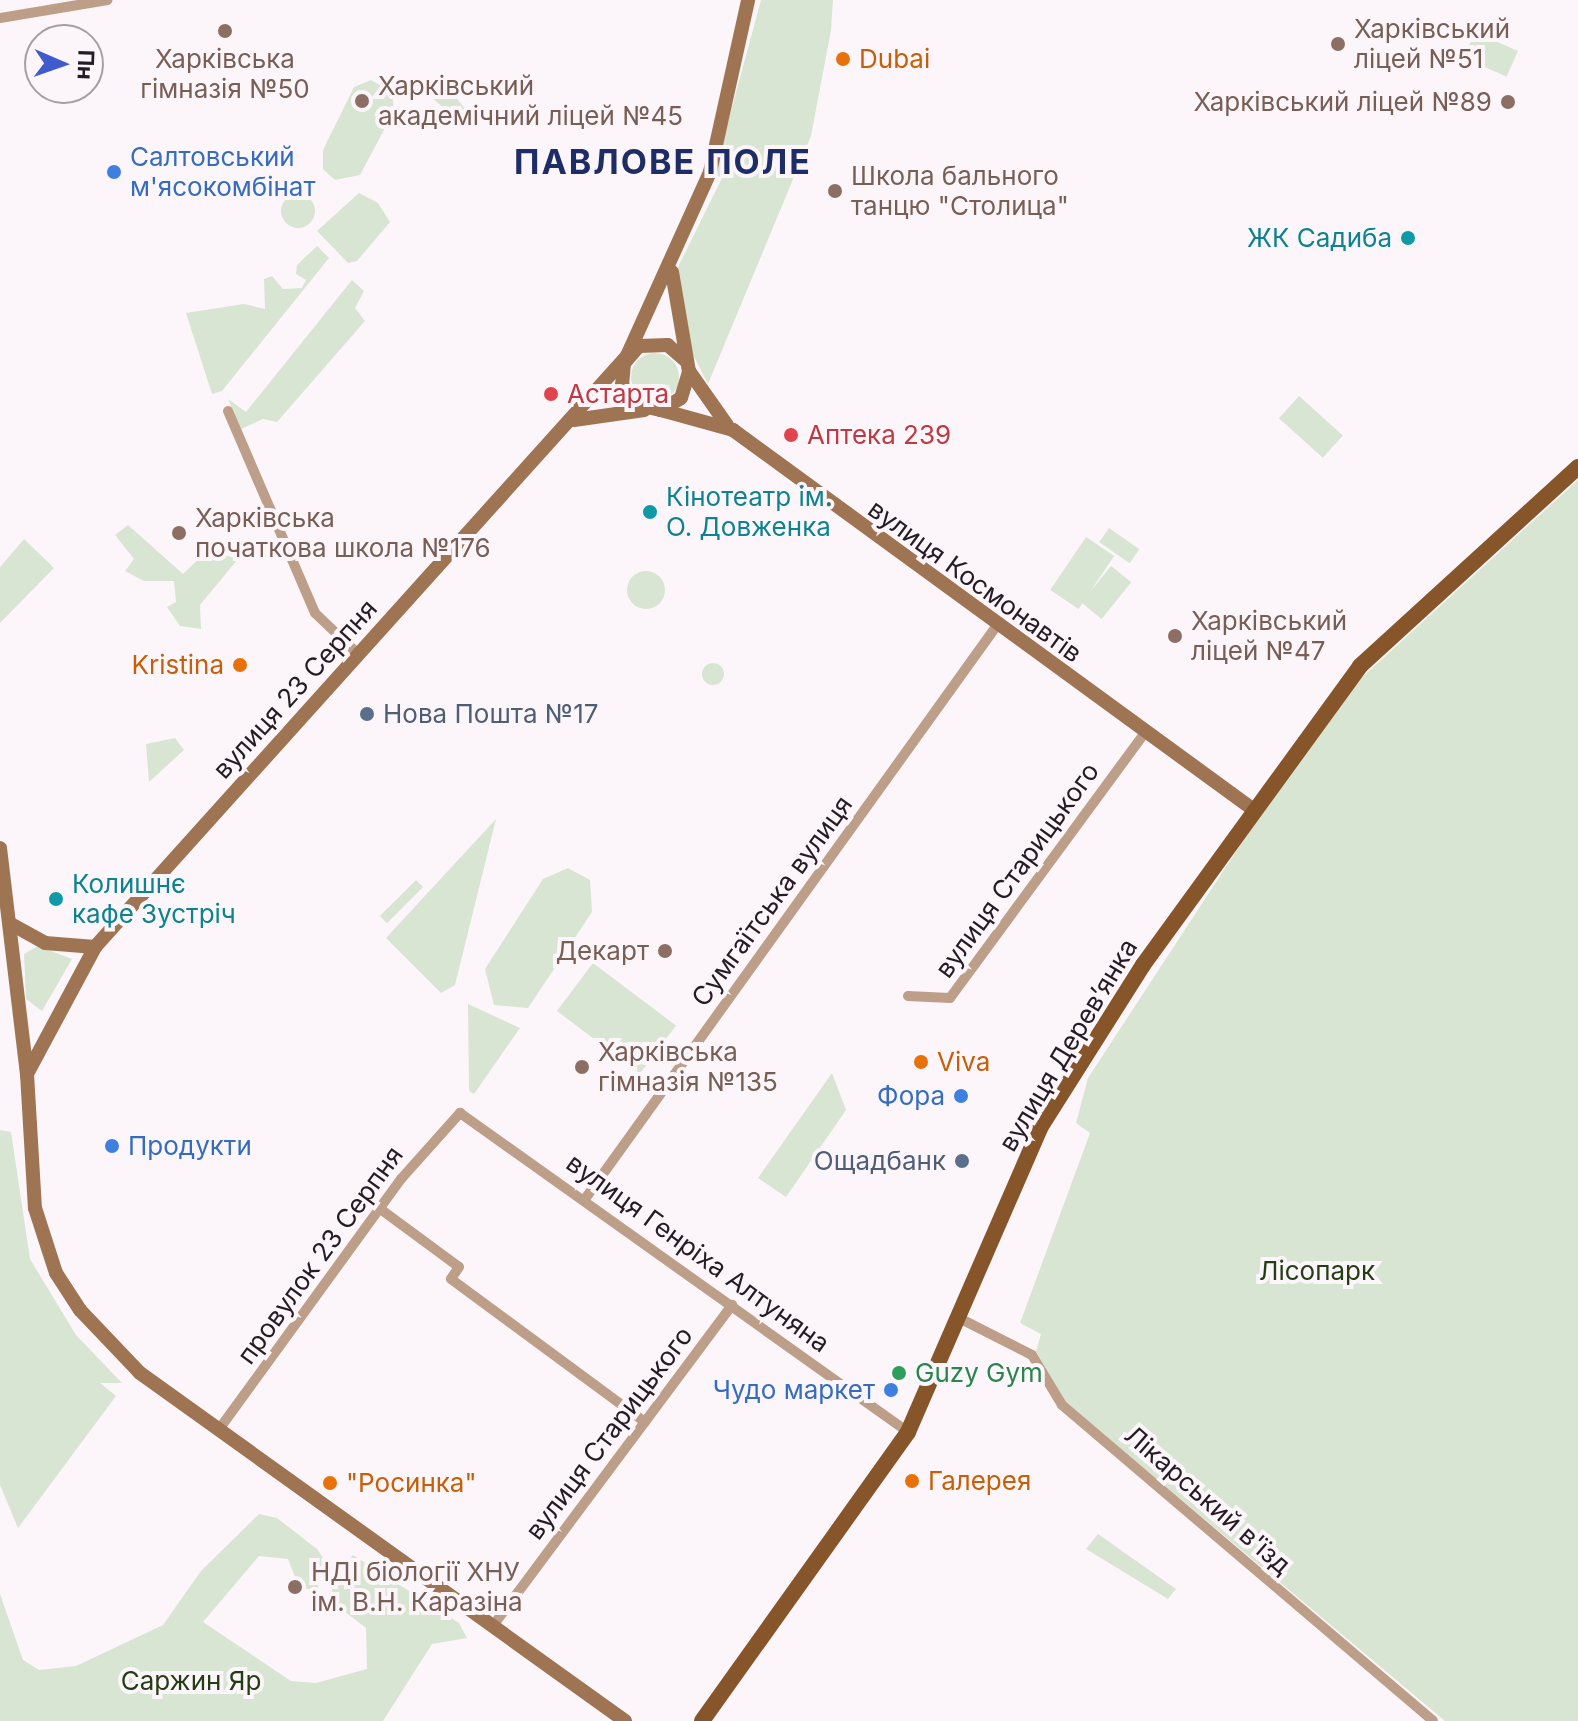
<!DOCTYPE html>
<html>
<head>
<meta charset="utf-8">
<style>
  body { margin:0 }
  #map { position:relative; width:1578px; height:1721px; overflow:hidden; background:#fcf6fb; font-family:Inter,sans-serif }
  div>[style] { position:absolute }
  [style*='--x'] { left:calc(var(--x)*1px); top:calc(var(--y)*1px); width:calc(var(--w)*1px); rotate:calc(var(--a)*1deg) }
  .green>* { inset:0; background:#d8e5d2; transform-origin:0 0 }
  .round { border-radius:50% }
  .street>* { height:10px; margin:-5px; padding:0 5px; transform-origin:5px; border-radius:5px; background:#bd9f89 }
  .secondary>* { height:14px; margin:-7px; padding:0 7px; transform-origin:7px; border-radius:7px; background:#9e7453 }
  .primary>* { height:16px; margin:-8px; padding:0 8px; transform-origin:8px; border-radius:8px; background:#87552a }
  .dots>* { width:22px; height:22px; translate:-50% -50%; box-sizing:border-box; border:4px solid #fcf6fb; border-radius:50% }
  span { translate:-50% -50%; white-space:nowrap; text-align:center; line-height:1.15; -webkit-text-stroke:8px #fcf6fb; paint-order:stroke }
  .education-label { font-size:26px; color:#785e54 }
  .left { translate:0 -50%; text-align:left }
  .right { translate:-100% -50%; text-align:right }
  .food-label { font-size:26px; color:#c56008 }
  .shop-label { font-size:26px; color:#366cbe }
  .culture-label { font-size:26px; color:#0d838f }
  .health-label { font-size:26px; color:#be3a42 }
  .street-label { font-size:26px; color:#251b24 }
  .service-label { font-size:26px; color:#4e5e75 }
  .park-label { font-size:26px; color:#233e15 }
  .leisure-label { font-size:26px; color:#27864d }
  .district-label { font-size:34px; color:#1e2d65; font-weight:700; letter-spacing:2px }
  .north { position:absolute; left:24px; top:24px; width:80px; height:80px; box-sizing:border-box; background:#fcf6fb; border:2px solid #a69ea5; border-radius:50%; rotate:92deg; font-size:22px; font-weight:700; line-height:32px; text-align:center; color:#251b24 }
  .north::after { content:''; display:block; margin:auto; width:28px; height:36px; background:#3f5bce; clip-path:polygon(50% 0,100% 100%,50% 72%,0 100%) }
</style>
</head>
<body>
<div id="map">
  <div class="green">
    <i style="clip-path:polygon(761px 0,833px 0,831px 30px,811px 136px,708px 384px,691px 351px,677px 269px,722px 178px,714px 174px)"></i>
    <i style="left:1475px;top:32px;width:47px;height:28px;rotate:24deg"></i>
    <i style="clip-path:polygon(439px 76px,473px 119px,467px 128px,424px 91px)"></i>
    <i style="clip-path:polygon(371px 80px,392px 92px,394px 111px,360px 175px,335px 180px,323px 169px,323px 150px,354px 87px)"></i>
    <i style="clip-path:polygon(359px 193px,378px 203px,390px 222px,357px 261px,348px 263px,317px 231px)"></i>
    <i class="round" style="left:281px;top:194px;width:34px;height:34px"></i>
    <i style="clip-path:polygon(317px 246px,329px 258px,222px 391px,212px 394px,186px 313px,244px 304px,265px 309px,264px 279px,272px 276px,283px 289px,302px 288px,306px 280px,296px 274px,297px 265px)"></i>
    <i style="clip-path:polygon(352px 280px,364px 291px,355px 308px,365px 321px,277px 422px,263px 419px,241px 429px,228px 399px,246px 412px)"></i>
    <i class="round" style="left:631px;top:353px;width:48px;height:48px"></i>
    <i style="left:1299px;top:396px;width:59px;height:30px;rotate:42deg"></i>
    <i style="clip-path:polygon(1578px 480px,1578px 1721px,1445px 1721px,1065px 1402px,1036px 1351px,1041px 1334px,1020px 1323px,1090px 1133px,1076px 1123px,1088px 1078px,1267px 804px,1356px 683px)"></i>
    <i style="clip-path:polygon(128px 525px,183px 574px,208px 550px,238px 559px,200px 605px,201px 629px,180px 626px,167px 607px,176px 602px,174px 581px,144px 581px,125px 571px,134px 559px,115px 535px)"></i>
    <i style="left:1109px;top:528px;width:37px;height:17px;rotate:35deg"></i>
    <i style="left:1086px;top:537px;width:34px;height:64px;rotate:34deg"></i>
    <i style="clip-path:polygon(24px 539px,54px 568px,0 623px,0 567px)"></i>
    <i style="left:1111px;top:566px;width:26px;height:47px;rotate:39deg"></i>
    <i class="round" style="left:627px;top:571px;width:38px;height:38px"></i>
    <i class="round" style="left:702px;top:663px;width:22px;height:22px"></i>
    <i style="clip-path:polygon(175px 738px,184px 750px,149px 782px,146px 744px)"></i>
    <i style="clip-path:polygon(496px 819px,455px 985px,441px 993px,386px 938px)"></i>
    <i style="clip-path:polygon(568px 868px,590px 880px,592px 912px,528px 1008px,494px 1005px,485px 969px,543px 879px)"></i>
    <i style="left:416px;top:880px;width:10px;height:51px;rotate:45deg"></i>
    <i style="clip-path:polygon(38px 946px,72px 959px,42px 1011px,26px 999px,24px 954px)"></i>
    <i style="left:593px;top:963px;width:104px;height:60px;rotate:37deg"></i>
    <i style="clip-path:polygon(468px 1004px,520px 1028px,474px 1094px,469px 1091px)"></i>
    <i style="clip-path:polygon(832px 1073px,846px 1110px,786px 1197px,758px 1178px)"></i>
    <i style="clip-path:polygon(0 1130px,11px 1132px,30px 1259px,76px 1335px,122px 1383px,100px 1383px,116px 1396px,18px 1528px,0 1485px)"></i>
    <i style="clip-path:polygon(259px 1514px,277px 1518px,317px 1549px,324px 1559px,317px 1591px,299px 1587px,288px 1559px,259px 1556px,203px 1622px,291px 1681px,316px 1683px,367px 1669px,366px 1628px,336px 1605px,330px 1585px,353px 1555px,459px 1623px,467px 1638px,432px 1644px,383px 1721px,0 1721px,0 1594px,23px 1660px,39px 1670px,76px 1666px,163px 1625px,201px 1571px)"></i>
    <i style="clip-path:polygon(1098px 1534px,1176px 1589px,1168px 1599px,1086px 1549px)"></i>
  </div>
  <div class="street">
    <i style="--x:0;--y:18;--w:109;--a:-9.5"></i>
    <i style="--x:228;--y:411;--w:220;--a:66.7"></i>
    <i style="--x:315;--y:613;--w:59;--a:43.6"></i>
    <i style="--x:908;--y:996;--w:42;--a:2.7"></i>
    <i style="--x:950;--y:998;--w:329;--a:-53.7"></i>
    <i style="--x:585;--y:1199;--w:703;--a:-54.32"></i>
    <i style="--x:379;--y:1208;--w:99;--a:36.4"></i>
    <i style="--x:459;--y:1267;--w:14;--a:124"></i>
    <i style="--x:451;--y:1279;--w:241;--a:36.4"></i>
    <i style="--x:957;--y:1317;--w:84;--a:26.9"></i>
    <i style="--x:1032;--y:1355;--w:58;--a:59"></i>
    <i style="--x:1062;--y:1405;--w:487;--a:40.4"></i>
    <i style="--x:220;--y:1428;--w:308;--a:-54"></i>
    <i style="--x:401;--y:1179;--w:89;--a:-48.2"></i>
    <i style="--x:460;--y:1113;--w:550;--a:35.45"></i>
    <i style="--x:492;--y:1627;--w:402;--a:-53.3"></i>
  </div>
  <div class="secondary">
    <i style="--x:672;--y:272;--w:100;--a:80.3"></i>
    <i style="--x:689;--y:371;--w:66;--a:54.9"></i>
    <i style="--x:685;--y:360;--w:23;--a:-139"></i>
    <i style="--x:668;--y:345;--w:29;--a:178"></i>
    <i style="--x:639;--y:346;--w:23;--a:131"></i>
    <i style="--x:624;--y:363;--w:22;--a:95"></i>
    <i style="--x:622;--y:385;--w:22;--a:58"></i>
    <i style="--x:634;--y:404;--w:28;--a:13"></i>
    <i style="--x:661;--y:410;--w:23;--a:-31"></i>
    <i style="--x:681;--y:398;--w:28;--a:-73"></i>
    <i style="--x:661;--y:410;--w:75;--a:15.5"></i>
    <i style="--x:733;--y:430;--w:645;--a:36.11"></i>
    <i style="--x:574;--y:420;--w:71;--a:-8.1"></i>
    <i style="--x:0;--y:848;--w:228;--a:83.2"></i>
    <i style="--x:27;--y:1074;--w:134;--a:86.6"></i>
    <i style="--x:35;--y:1208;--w:68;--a:72.1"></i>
    <i style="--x:56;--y:1273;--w:44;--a:57"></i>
    <i style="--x:80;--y:1310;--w:87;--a:46.4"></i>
    <i style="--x:140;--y:1373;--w:597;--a:35.66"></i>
    <i style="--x:11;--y:924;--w:39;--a:29"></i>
    <i style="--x:45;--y:943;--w:50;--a:4.6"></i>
    <i style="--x:27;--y:1074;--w:144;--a:-61.8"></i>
    <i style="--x:95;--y:947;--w:795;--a:-48.01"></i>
    <i style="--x:627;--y:356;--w:202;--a:-65.7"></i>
    <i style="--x:710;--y:172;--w:176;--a:-77.5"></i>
  </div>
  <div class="primary">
    <i style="--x:702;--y:1721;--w:355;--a:-54.5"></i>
    <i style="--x:908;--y:1432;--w:331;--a:-66.5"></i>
    <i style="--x:1040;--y:1128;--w:193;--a:-57.7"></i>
    <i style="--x:1143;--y:965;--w:369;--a:-54"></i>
    <i style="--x:1360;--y:666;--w:295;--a:-42.4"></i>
  </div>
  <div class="dots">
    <i style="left:225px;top:31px;background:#8d6e63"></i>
    <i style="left:1338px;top:44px;background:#8d6e63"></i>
    <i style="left:843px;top:59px;background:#e8710a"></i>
    <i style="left:362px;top:101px;background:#8d6e63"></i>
    <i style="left:1508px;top:102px;background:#8d6e63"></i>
    <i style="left:114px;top:172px;background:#3f7fe0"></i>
    <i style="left:835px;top:191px;background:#8d6e63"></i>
    <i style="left:1408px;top:238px;background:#0f9aa8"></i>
    <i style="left:551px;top:394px;background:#e0444e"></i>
    <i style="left:791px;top:435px;background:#e0444e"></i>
    <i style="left:650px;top:512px;background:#0f9aa8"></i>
    <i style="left:179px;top:533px;background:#8d6e63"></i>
    <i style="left:1175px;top:636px;background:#8d6e63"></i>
    <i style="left:240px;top:665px;background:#e8710a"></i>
    <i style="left:367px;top:714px;background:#5c6f8a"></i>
    <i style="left:56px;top:899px;background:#0f9aa8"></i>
    <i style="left:665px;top:951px;background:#8d6e63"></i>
    <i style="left:921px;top:1062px;background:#e8710a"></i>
    <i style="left:582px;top:1067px;background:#8d6e63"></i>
    <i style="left:961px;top:1096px;background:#3f7fe0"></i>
    <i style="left:112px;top:1146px;background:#3f7fe0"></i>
    <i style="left:962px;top:1161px;background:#5c6f8a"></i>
    <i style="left:899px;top:1373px;background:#2e9e5b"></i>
    <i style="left:891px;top:1390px;background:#3f7fe0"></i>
    <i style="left:912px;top:1481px;background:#e8710a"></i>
    <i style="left:330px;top:1483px;background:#e8710a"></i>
    <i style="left:295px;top:1587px;background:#8d6e63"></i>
  </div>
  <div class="education-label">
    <span class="left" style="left:1354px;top:44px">Харківський<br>ліцей №51</span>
    <span style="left:225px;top:74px">Харківська<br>гімназія №50</span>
    <span class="left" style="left:378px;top:101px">Харківський<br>академічний ліцей №45</span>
    <span class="right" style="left:1492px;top:102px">Харківський ліцей №89</span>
    <span class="left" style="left:851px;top:191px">Школа бального<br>танцю "Столица"</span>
    <span class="left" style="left:195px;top:533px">Харківська<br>початкова школа №176</span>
    <span class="left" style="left:1191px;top:636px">Харківський<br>ліцей №47</span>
    <span class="right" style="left:649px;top:951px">Декарт</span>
    <span class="left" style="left:598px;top:1067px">Харківська<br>гімназія №135</span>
    <span class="left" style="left:311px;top:1587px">НДІ біології ХНУ<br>ім. В.Н. Каразіна</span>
  </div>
  <div class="food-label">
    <span class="left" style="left:859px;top:59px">Dubai</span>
    <span class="right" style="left:224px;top:665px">Kristina</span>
    <span class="left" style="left:937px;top:1062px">Viva</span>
    <span class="left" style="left:928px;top:1481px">Галерея</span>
    <span class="left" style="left:346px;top:1483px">"Росинка"</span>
  </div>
  <div class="shop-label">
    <span class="left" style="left:130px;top:172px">Салтовський<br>м'ясокомбінат</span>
    <span class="right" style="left:945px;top:1096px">Фора</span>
    <span class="left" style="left:128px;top:1146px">Продукти</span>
    <span class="right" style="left:875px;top:1390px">Чудо маркет</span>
  </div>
  <div class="culture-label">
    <span class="right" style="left:1392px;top:238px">ЖК Садиба</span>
    <span class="left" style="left:666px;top:512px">Кінотеатр ім.<br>О. Довженка</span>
    <span class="left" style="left:72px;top:899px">Колишнє<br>кафе Зустріч</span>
  </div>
  <div class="health-label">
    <span class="left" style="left:567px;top:394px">Астарта</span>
    <span class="left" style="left:807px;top:435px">Аптека 239</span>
  </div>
  <div class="street-label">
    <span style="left:975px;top:581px;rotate:36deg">вулиця Космонавтів</span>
    <span style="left:295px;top:689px;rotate:-48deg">вулиця 23 Серпня</span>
    <span style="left:1017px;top:870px;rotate:-54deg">вулиця Старицького</span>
    <span style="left:772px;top:901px;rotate:-54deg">Сумгаїтська вулиця</span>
    <span style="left:1068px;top:1045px;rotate:-59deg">вулиця Дерев’янка</span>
    <span style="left:698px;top:1253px;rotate:36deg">вулиця Генріха Алтуняна</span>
    <span style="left:320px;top:1255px;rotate:-54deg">провулок 23 Серпня</span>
    <span style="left:609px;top:1433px;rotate:-53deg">вулиця Старицького</span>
    <span style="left:1208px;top:1500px;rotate:41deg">Лікарський в'їзд</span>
  </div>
  <div class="service-label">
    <span class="left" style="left:383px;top:714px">Нова Пошта №17</span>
    <span class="right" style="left:946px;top:1161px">Ощадбанк</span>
  </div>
  <div class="park-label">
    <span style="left:1317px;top:1271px">Лісопарк</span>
    <span style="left:191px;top:1681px">Саржин Яр</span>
  </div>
  <div class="leisure-label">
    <span class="left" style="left:915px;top:1373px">Guzy Gym</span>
  </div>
  <div class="district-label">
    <span style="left:663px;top:162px">ПАВЛОВЕ ПОЛЕ</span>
  </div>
  <div class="north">Пн</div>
</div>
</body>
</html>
